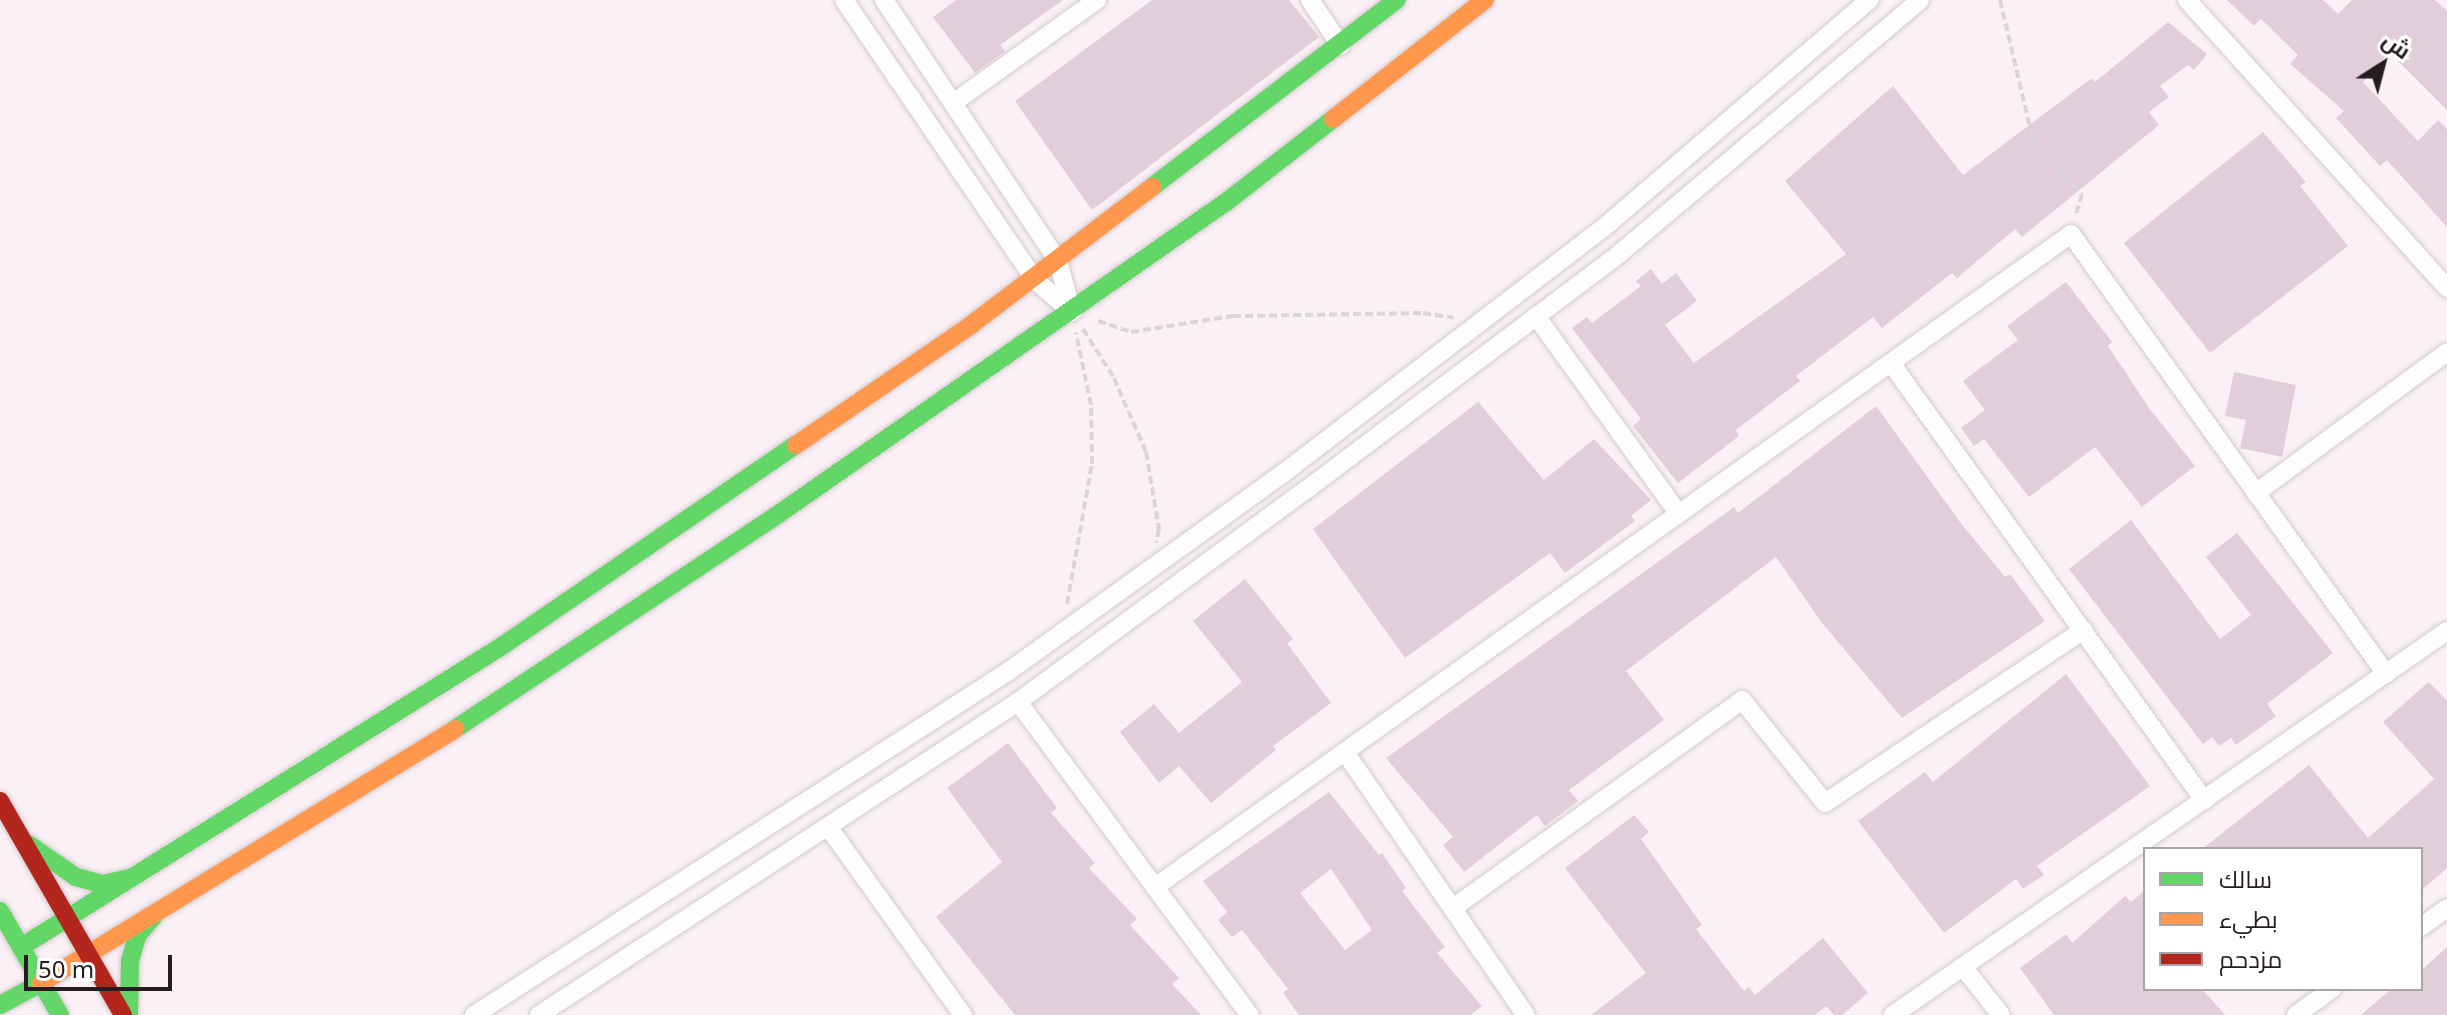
<!DOCTYPE html>
<html>
<head>
<meta charset="utf-8">
<style>
  body { margin:0 }
  #map { position:relative; width:2447px; height:1015px; overflow:hidden; background:#faf0f5; font-family:"Noto Sans",Cairo,sans-serif }
  div>[style] { position:absolute }
  [style*='--x'] { left:calc(var(--x)*1px); top:calc(var(--y)*1px); width:calc(var(--w)*1px); rotate:calc(var(--a)*1deg) }
  .building>* { inset:0; background:#e2ced9 }
  .path>* { height:4px; margin-top:-2px; transform-origin:0; background:repeating-linear-gradient(90deg,#d8d6d6 0 8px,transparent 0 12px) }
  .roads { filter:drop-shadow(0 0 2px #d3cace) drop-shadow(0 0 2px #d3cace) }
  .street>* { height:18px; margin:-9px; padding:0 9px; transform-origin:9px; border-radius:9px; background:#fefdfe }
  .fast>* { height:18px; margin:-9px; padding:0 9px; transform-origin:9px; border-radius:9px; background:#63d668 }
  .slow>* { height:18px; margin:-9px; padding:0 9px; transform-origin:9px; border-radius:9px; background:#ff974d }
  .jam>* { height:18px; margin:-9px; padding:0 9px; transform-origin:9px; border-radius:9px; background:#b3261e }
  span { translate:-50% -50%; white-space:nowrap; text-align:center; line-height:1.15; -webkit-text-stroke:8px #fff; paint-order:stroke }
  .legend { position:absolute; left:2143px; top:847px; width:280px; height:144px; box-sizing:border-box; background:#fff; border:2px solid #a8a4a6; margin:0; padding:10px 14px; list-style:none; font-size:24px; color:#251c21 }
  .legend li { display:flex; align-items:center; gap:16px; height:40px }
  .legend b { width:40px; border:2px solid #a8a4a6 }
  .north { position:absolute; left:2343px; top:24px; width:80px; height:80px; -webkit-text-stroke:6px #fff; paint-order:stroke; rotate:36deg; font-size:22px; font-weight:700; line-height:32px; text-align:center; color:#251c21 }
  .north::after { content:''; display:block; margin:auto; width:28px; height:36px; background:#251c21; clip-path:polygon(50% 0,100% 100%,50% 72%,0 100%) }
  .scale { position:absolute; left:24px; top:955px; width:148px; height:36px; box-sizing:border-box; border:4px solid #251c21; border-top:0; padding-left:10px; font-size:24px; line-height:28px; white-space:nowrap; color:#251c21; -webkit-text-stroke:6px #fff; paint-order:stroke }
</style>
</head>
<body>
<div id="map">
  <div class="building">
    <i style="clip-path:polygon(956px 0,1063px 0,1000px 45px,1005px 51px,975px 73px,933px 17px)"></i>
    <i style="clip-path:polygon(1152px 0,1289px 0,1319px 37px,1092px 210px,1015px 101px)"></i>
    <i style="clip-path:polygon(2227px 0,2323px 0,2338px 14px,2352px 0,2435px 0,2447px 11px,2447px 110px,2389px 52px,2363px 82px,2418px 141px,2438px 120px,2447px 129px,2447px 227px,2387px 160px,2380px 166px,2336px 118px,2344px 111px,2290px 64px,2298px 55px,2261px 19px,2254px 26px)"></i>
    <i style="clip-path:polygon(2168px 22px,2207px 54px,2194px 70px,2188px 65px,2160px 86px,2169px 97px,2149px 112px,2159px 125px,2022px 237px,2015px 229px,1957px 278px,1952px 273px,1882px 328px,1873px 317px,1796px 376px,1800px 381px,1736px 430px,1739px 436px,1678px 483px,1633px 426px,1641px 419px,1572px 328px,1587px 317px,1592px 323px,1641px 286px,1636px 281px,1651px 269px,1662px 284px,1676px 273px,1697px 301px,1665px 325px,1694px 363px,1846px 254px,1785px 181px,1893px 86px,1963px 175px,2092px 78px,2095px 82px)"></i>
    <i style="clip-path:polygon(2263px 132px,2306px 182px,2300px 186px,2348px 246px,2210px 353px,2124px 243px)"></i>
    <i style="clip-path:polygon(2066px 282px,2112px 342px,2108px 346px,2149px 408px,2195px 466px,2142px 507px,2095px 447px,2029px 497px,1984px 439px,1974px 446px,1961px 428px,1985px 410px,1963px 381px,2018px 340px,2007px 326px)"></i>
    <i style="clip-path:polygon(2234px 372px,2296px 385px,2282px 457px,2240px 448px,2246px 420px,2225px 416px)"></i>
    <i style="clip-path:polygon(1478px 402px,1544px 480px,1594px 439px,1651px 500px,1631px 516px,1635px 521px,1565px 573px,1550px 553px,1405px 658px,1313px 529px)"></i>
    <i style="clip-path:polygon(1876px 406px,1960px 522px,2005px 577px,2010px 574px,2045px 621px,1902px 718px,1822px 623px,1776px 557px,1626px 671px,1664px 720px,1569px 790px,1578px 801px,1545px 826px,1537px 815px,1464px 872px,1443px 845px,1453px 837px,1386px 758px,1734px 507px,1738px 513px)"></i>
    <i style="clip-path:polygon(2131px 520px,2220px 639px,2251px 615px,2206px 557px,2237px 533px,2333px 653px,2267px 704px,2276px 716px,2236px 745px,2231px 738px,2219px 746px,2212px 737px,2203px 744px,2069px 569px)"></i>
    <i style="clip-path:polygon(1245px 579px,1293px 639px,1287px 643px,1331px 703px,1273px 746px,1276px 750px,1211px 803px,1179px 766px,1159px 783px,1120px 732px,1154px 704px,1179px 733px,1242px 682px,1193px 621px)"></i>
    <i style="clip-path:polygon(2066px 674px,2150px 786px,2037px 866px,2044px 875px,2023px 889px,2016px 879px,1944px 933px,1858px 821px,1925px 772px,1933px 782px)"></i>
    <i style="clip-path:polygon(2429px 682px,2447px 701px,2447px 868px,2421px 891px,2421px 849px,2202px 849px,2309px 765px,2368px 838px,2434px 779px,2383px 722px)"></i>
    <i style="clip-path:polygon(1008px 743px,1057px 808px,1051px 813px,1095px 863px,1089px 868px,1137px 919px,1130px 925px,1179px 978px,1172px 984px,1201px 1015px,1015px 1015px,936px 917px,1002px 862px,947px 788px)"></i>
    <i style="clip-path:polygon(evenodd,1329px 792px,1379px 855px,1382px 853px,1406px 888px,1402px 891px,1445px 947px,1437px 953px,1482px 1006px,1471px 1015px,1299px 1015px,1283px 993px,1288px 989px,1242px 930px,1232px 937px,1218px 920px,1227px 912px,1203px 881px,1329px 792px,1331px 869px,1372px 930px,1345px 950px,1300px 893px,1331px 869px)"></i>
    <i style="clip-path:polygon(1634px 815px,1649px 832px,1641px 839px,1702px 925px,1696px 929px,1744px 991px,1749px 987px,1755px 995px,1823px 938px,1868px 993px,1842px 1015px,1834px 1015px,1826px 1006px,1815px 1015px,1591px 1015px,1646px 973px,1565px 868px)"></i>
    <i style="clip-path:polygon(2145px 890px,2145px 989px,2202px 989px,2225px 1015px,2054px 1015px,2020px 968px,2066px 934px,2072px 943px,2125px 896px,2131px 902px)"></i>
    <i style="clip-path:polygon(2447px 947px,2447px 1015px,2361px 1015px,2391px 989px,2421px 989px,2421px 971px)"></i>
  </div>
  <div class="path">
    <i style="--x:2000;--y:0;--w:144;--a:76.7"></i>
    <i style="--x:2033;--y:140;--w:73;--a:47.8"></i>
    <i style="--x:2082;--y:194;--w:24;--a:107"></i>
    <i style="--x:1098;--y:321;--w:35;--a:18"></i>
    <i style="--x:1131;--y:332;--w:103;--a:-8.9"></i>
    <i style="--x:1233;--y:316;--w:190;--a:-0.9"></i>
    <i style="--x:1423;--y:313;--w:31;--a:9"></i>
    <i style="--x:1083;--y:329;--w:58;--a:57.7"></i>
    <i style="--x:1114;--y:378;--w:81;--a:66.6"></i>
    <i style="--x:1146;--y:452;--w:78;--a:80.4"></i>
    <i style="--x:1159;--y:529;--w:14;--a:102"></i>
    <i style="--x:1067;--y:604;--w:142;--a:-79.9"></i>
    <i style="--x:1092;--y:464;--w:59;--a:-91"></i>
    <i style="--x:1091;--y:405;--w:74;--a:-101.8"></i>
  </div>
  <div class="roads">
    <div class="street">
      <i style="--x:844;--y:0;--w:338;--a:55.7"></i>
      <i style="--x:1034;--y:279;--w:50;--a:41"></i>
      <i style="--x:884;--y:0;--w:314;--a:56.3"></i>
      <i style="--x:1058;--y:261;--w:53;--a:74.6"></i>
      <i style="--x:1310;--y:0;--w:55;--a:56"></i>
      <i style="--x:2187;--y:0;--w:388;--a:47.9"></i>
      <i style="--x:953;--y:103;--w:177;--a:-35.6"></i>
      <i style="--x:1536;--y:316;--w:244;--a:54.2"></i>
      <i style="--x:1891;--y:363;--w:538;--a:54.39"></i>
      <i style="--x:2256;--y:493;--w:237;--a:-36.4"></i>
      <i style="--x:1018;--y:702;--w:390;--a:53.5"></i>
      <i style="--x:1345;--y:752;--w:319;--a:55.5"></i>
      <i style="--x:829;--y:828;--w:230;--a:54.4"></i>
      <i style="--x:1155;--y:887;--w:1125;--a:-35.48"></i>
      <i style="--x:2071;--y:234;--w:541;--a:54.4"></i>
      <i style="--x:1453;--y:908;--w:356;--a:-35.7"></i>
      <i style="--x:1742;--y:700;--w:132;--a:51.1"></i>
      <i style="--x:1825;--y:803;--w:311;--a:-33.8"></i>
      <i style="--x:2421;--y:927;--w:32;--a:-36"></i>
      <i style="--x:1963;--y:967;--w:61;--a:51.6"></i>
      <i style="--x:474;--y:1015;--w:636;--a:-32.74"></i>
      <i style="--x:1009;--y:671;--w:340;--a:-35.8"></i>
      <i style="--x:1285;--y:472;--w:409;--a:-37.5"></i>
      <i style="--x:1609;--y:223;--w:343;--a:-40.6"></i>
      <i style="--x:539;--y:1015;--w:572;--a:-33.16"></i>
      <i style="--x:1018;--y:702;--w:358;--a:-36.4"></i>
      <i style="--x:1306;--y:490;--w:393;--a:-37"></i>
      <i style="--x:1620;--y:253;--w:392;--a:-40.1"></i>
      <i style="--x:1893;--y:1015;--w:674;--a:-34.73"></i>
      <i style="--x:2296;--y:1015;--w:44;--a:-35.8"></i>
    </div>
    <div class="fast">
      <i style="--x:1152;--y:187;--w:308;--a:-37.4"></i>
      <i style="--x:455;--y:729;--w:390;--a:-33.6"></i>
      <i style="--x:780;--y:513;--w:544;--a:-34.89"></i>
      <i style="--x:1226;--y:202;--w:135;--a:-37.8"></i>
      <i style="--x:28;--y:844;--w:58;--a:34.5"></i>
      <i style="--x:76;--y:877;--w:28;--a:15"></i>
      <i style="--x:103;--y:884;--w:26;--a:-13"></i>
      <i style="--x:0;--y:911;--w:120;--a:60"></i>
      <i style="--x:21;--y:947;--w:564;--a:-32.03"></i>
      <i style="--x:499;--y:648;--w:360;--a:-34.4"></i>
      <i style="--x:0;--y:1005;--w:47;--a:-28.2"></i>
      <i style="--x:129;--y:1015;--w:54;--a:-88.9"></i>
      <i style="--x:130;--y:961;--w:26;--a:-74"></i>
      <i style="--x:137;--y:936;--w:26;--a:-50"></i>
    </div>
    <div class="slow">
      <i style="--x:1333;--y:119;--w:193;--a:-38.1"></i>
      <i style="--x:796;--y:445;--w:212;--a:-34.4"></i>
      <i style="--x:971;--y:325;--w:228;--a:-37.3"></i>
      <i style="--x:41;--y:983;--w:486;--a:-31.5"></i>
    </div>
    <div class="jam">
      <i style="--x:0;--y:801;--w:247;--a:60.1"></i>
    </div>
  </div>
  <ul class="legend">
  <li><b style="height:10px;background:#63d668"></b>سالك</li>
  <li><b style="height:10px;background:#ff974d"></b>بطيء</li>
  <li><b style="height:10px;background:#b3261e"></b>مزدحم</li>
  </ul>
  <div class="north">ش</div>
  <div class="scale">50 m</div>
</div>
</body>
</html>
